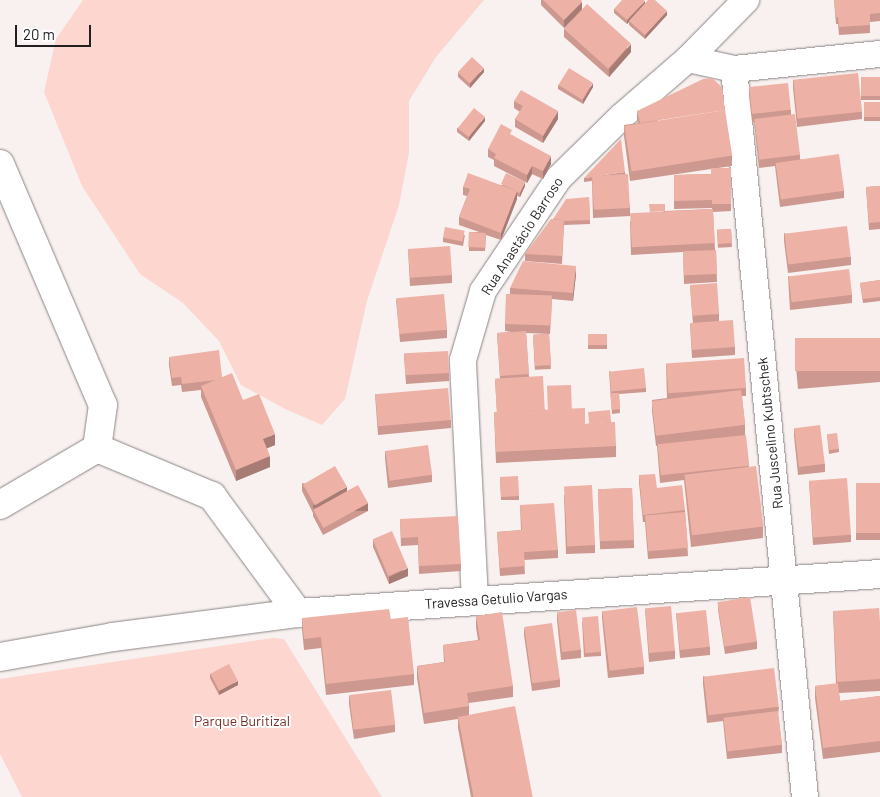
<!DOCTYPE html>
<html>
<head>
<meta charset="utf-8">
<style>
  body { margin:0 }
  #map { position:relative; width:880px; height:797px; overflow:hidden; background:#f8f1f0; font-family:Barlow,sans-serif }
  div>[style] { position:absolute }
  [style*='--x'] { left:calc(var(--x)*1px); top:calc(var(--y)*1px); width:calc(var(--w)*1px); rotate:calc(var(--a)*1deg) }
  .green>* { inset:0; background:#fcd6cf }
  .roads { filter:drop-shadow(0 0 1px #8a8584) drop-shadow(0 0 1px #8a8584) }
  .street>* { height:26px; margin:-13px; padding:0 13px; transform-origin:13px; border-radius:13px; background:#fff }
  .secondary>* { height:28px; margin:-14px; padding:0 14px; transform-origin:14px; border-radius:14px; background:#fff }
  .wall>* { inset:0; background:#cd988f; transform-origin:0 0 }
  .shaded-wall>* { inset:0; background:#a77c74; transform-origin:0 0 }
  .building>* { inset:0; background:#eeb1a6; transform-origin:0 0 }
  span { translate:-50% -50%; white-space:nowrap; text-align:center; line-height:1.15; -webkit-text-stroke:4px #fff; paint-order:stroke }
  .street-label { font-size:14px; color:#211f1f }
  .park-label { font-size:14px; color:#782f25 }
  .scale { position:absolute; left:15px; top:25px; width:76px; height:22px; box-sizing:border-box; border:2px solid #211f1f; border-top:0; padding-left:6px; font-size:15px; line-height:18px; white-space:nowrap; color:#211f1f; -webkit-text-stroke:4px #fff; paint-order:stroke }
</style>
</head>
<body>
<div id="map">
  <div class="green">
    <i style="clip-path:polygon(83px 0,484px 0,436px 57px,409px 101px,409px 153px,399px 205px,367px 301px,345px 399px,322px 425px,285px 409px,241px 385px,219px 341px,183px 303px,140px 274px,82px 186px,44px 92px,56px 39px)"></i>
    <i style="clip-path:polygon(273px 638px,284px 639px,382px 797px,22px 797px,0 754px,0 679px)"></i>
  </div>
  <div class="roads">
    <div class="street">
      <i style="--x:688;--y:59;--w:83;--a:-45.5"></i>
      <i style="--x:734;--y:69;--w:731;--a:84.43"></i>
      <i style="--x:475;--y:600;--w:240;--a:-92.9"></i>
      <i style="--x:463;--y:360;--w:72;--a:-73.8"></i>
      <i style="--x:483;--y:291;--w:136;--a:-56.1"></i>
      <i style="--x:559;--y:178;--w:87;--a:-44.5"></i>
      <i style="--x:621;--y:117;--w:89;--a:-40.9"></i>
      <i style="--x:688;--y:59;--w:47;--a:12.3"></i>
      <i style="--x:734;--y:69;--w:147;--a:-5.9"></i>
    </div>
    <div class="secondary">
      <i style="--x:0;--y:164;--w:262;--a:66.9"></i>
      <i style="--x:103;--y:405;--w:43;--a:97.9"></i>
      <i style="--x:0;--y:505;--w:113;--a:-30.4"></i>
      <i style="--x:97;--y:448;--w:125;--a:22.7"></i>
      <i style="--x:212;--y:496;--w:145;--a:53.7"></i>
      <i style="--x:0;--y:657;--w:115;--a:-10"></i>
      <i style="--x:113;--y:637;--w:187;--a:-7.4"></i>
      <i style="--x:298;--y:613;--w:583;--a:-3.83"></i>
    </div>
  </div>
  <div class="wall">
    <i style="clip-path:polygon(541px 0,581px 0,582px 9px,631px 52px,609px 77px,564px 37px,564px 29px,575px 17px,564px 28px,541px 5px)"></i>
    <i style="clip-path:polygon(834px 0,880px 0,880px 21px,870px 22px,870px 33px,839px 35px,838px 24px,836px 24px)"></i>
    <i style="clip-path:polygon(645px 4px,667px 15px,645px 39px,629px 25px,629px 22px,627px 24px,614px 13px,614px 9px)"></i>
    <i style="clip-path:polygon(484px 72px,470px 88px,458px 77px,458px 73px)"></i>
    <i style="left:880px;top:77px;width:23px;height:19px;rotate:90deg"></i>
    <i style="clip-path:polygon(793px 80px,862px 112px,862px 119px,797px 127px,793px 88px)"></i>
    <i style="clip-path:polygon(558px 85px,593px 87px,583px 104px,558px 89px)"></i>
    <i style="clip-path:polygon(749px 88px,791px 110px,791px 114px,800px 155px,800px 159px,844px 191px,844px 198px,780px 207px,775px 166px,759px 168px,754px 122px,752px 122px,749px 96px)"></i>
    <i style="clip-path:polygon(514px 101px,558px 119px,543px 143px,515px 127px,515px 119px,520px 112px,514px 108px)"></i>
    <i style="left:880px;top:102px;width:19px;height:16px;rotate:90deg"></i>
    <i style="clip-path:polygon(637px 111px,732px 155px,732px 166px,718px 168px,731px 168px,731px 211px,713px 212px,715px 250px,716px 250px,717px 282px,684px 284px,683px 252px,631px 255px,630px 221px,665px 211px,712px 209px,712px 208px,674px 209px,674px 175px,711px 174px,711px 169px,630px 181px,624px 136px,624px 125px,638px 123px,637px 119px)"></i>
    <i style="clip-path:polygon(485px 121px,469px 141px,457px 132px,457px 128px)"></i>
    <i style="clip-path:polygon(512px 135px,551px 164px,543px 179px,532px 174px,527px 183px,494px 166px,494px 160px,488px 157px,488px 149px)"></i>
    <i style="clip-path:polygon(625px 172px,630px 208px,630px 216px,593px 218px,592px 181px,584px 182px,584px 178px)"></i>
    <i style="clip-path:polygon(501px 185px,525px 186px,520px 197px,517px 196px,517px 199px,501px 240px,486px 235px,485px 251px,469px 251px,469px 232px,479px 232px,459px 225px,459px 217px,467px 196px,463px 195px,463px 187px)"></i>
    <i style="clip-path:polygon(880px 186px,880px 229px,869px 230px,866px 187px)"></i>
    <i style="clip-path:polygon(589px 197px,590px 224px,564px 225px,562px 264px,525px 261px,525px 254px,553px 219px)"></i>
    <i style="left:731px;top:229px;width:18px;height:14px;rotate:87deg"></i>
    <i style="clip-path:polygon(784px 233px,851px 257px,851px 265px,788px 273px,784px 241px)"></i>
    <i style="clip-path:polygon(465px 235px,463px 246px,443px 242px,443px 238px)"></i>
    <i style="clip-path:polygon(408px 249px,452px 275px,452px 283px,410px 286px)"></i>
    <i style="clip-path:polygon(576px 274px,573px 301px,552px 299px,550px 334px,526px 333px,529px 377px,545px 410px,572px 409px,585px 424px,611px 422px,616px 446px,616px 457px,496px 463px,494px 412px,497px 412px,495px 380px,500px 379px,497px 333px,511px 332px,505px 331px,505px 324px,510px 294px,510px 288px)"></i>
    <i style="clip-path:polygon(788px 276px,852px 295px,852px 303px,790px 310px)"></i>
    <i style="clip-path:polygon(880px 280px,880px 301px,863px 303px,860px 283px)"></i>
    <i style="clip-path:polygon(690px 286px,719px 314px,719px 321px,735px 347px,735px 355px,692px 358px,690px 324px,693px 324px)"></i>
    <i style="clip-path:polygon(396px 299px,447px 330px,447px 338px,400px 342px)"></i>
    <i style="left:549px;top:334px;width:35px;height:16px;rotate:87deg"></i>
    <i style="left:607px;top:334px;width:15px;height:19px;rotate:90deg"></i>
    <i style="clip-path:polygon(880px 338px,880px 382px,798px 389px,795px 357px,795px 346px)"></i>
    <i style="clip-path:polygon(404px 354px,449px 373px,449px 381px,406px 384px)"></i>
    <i style="clip-path:polygon(169px 357px,222px 377px,243px 400px,275px 445px,267px 448px,270px 467px,236px 481px,201px 397px,201px 390px,182px 392px,181px 385px,172px 386px,169px 365px)"></i>
    <i style="clip-path:polygon(666px 364px,746px 388px,746px 396px,742px 396px,745px 425px,745px 435px,749px 467px,763px 527px,763px 538px,691px 547px,684px 480px,660px 483px,657px 446px,656px 446px,652px 411px,652px 400px,667px 398px)"></i>
    <i style="clip-path:polygon(609px 371px,646px 388px,646px 392px,619px 394px,620px 413px,612px 414px)"></i>
    <i style="clip-path:polygon(375px 394px,451px 420px,451px 428px,378px 435px)"></i>
    <i style="clip-path:polygon(794px 428px,825px 464px,825px 472px,798px 475px,794px 436px)"></i>
    <i style="clip-path:polygon(827px 434px,839px 449px,839px 452px,829px 454px)"></i>
    <i style="clip-path:polygon(385px 451px,432px 475px,432px 482px,388px 488px,385px 458px)"></i>
    <i style="clip-path:polygon(639px 475px,685px 510px,688px 556px,648px 559px,645px 522px,643px 522px,639px 483px)"></i>
    <i style="clip-path:polygon(500px 478px,519px 496px,519px 500px,501px 500px)"></i>
    <i style="clip-path:polygon(809px 481px,851px 535px,851px 542px,813px 545px)"></i>
    <i style="clip-path:polygon(302px 483px,347px 491px,368px 511px,323px 535px,313px 516px,313px 513px,302px 491px)"></i>
    <i style="left:880px;top:483px;width:57px;height:24px;rotate:90deg"></i>
    <i style="left:632px;top:488px;width:60px;height:34px;rotate:88deg"></i>
    <i style="clip-path:polygon(564px 494px,595px 545px,595px 553px,566px 554px)"></i>
    <i style="clip-path:polygon(520px 505px,558px 550px,558px 558px,524px 560px,525px 574px,500px 576px,497px 532px,521px 530px)"></i>
    <i style="clip-path:polygon(400px 519px,461px 564px,461px 571px,419px 574px,418px 545px,401px 546px)"></i>
    <i style="clip-path:polygon(373px 539px,408px 576px,389px 584px,373px 547px)"></i>
    <i style="clip-path:polygon(718px 603px,757px 641px,757px 649px,725px 654px,718px 610px)"></i>
    <i style="clip-path:polygon(645px 609px,675px 651px,675px 659px,649px 662px)"></i>
    <i style="clip-path:polygon(602px 611px,644px 667px,644px 674px,608px 678px,602px 618px)"></i>
    <i style="clip-path:polygon(833px 611px,880px 622px,880px 691px,839px 693px,840px 701px,880px 696px,880px 752px,823px 759px,815px 698px,815px 686px,836px 684px)"></i>
    <i style="clip-path:polygon(557px 613px,581px 650px,581px 658px,561px 660px,557px 620px)"></i>
    <i style="clip-path:polygon(676px 613px,710px 647px,710px 655px,680px 658px)"></i>
    <i style="clip-path:polygon(476px 616px,513px 686px,513px 697px,469px 703px,469px 715px,532px 797px,471px 797px,458px 728px,458px 719px,424px 724px,417px 678px,417px 666px,444px 662px,443px 645px,478px 640px,476px 627px)"></i>
    <i style="clip-path:polygon(302px 618px,391px 619px,414px 674px,414px 685px,326px 695px,321px 648px,304px 650px,302px 629px)"></i>
    <i style="clip-path:polygon(582px 621px,601px 652px,601px 656px,584px 657px)"></i>
    <i style="clip-path:polygon(524px 628px,560px 679px,560px 687px,532px 691px,524px 635px)"></i>
    <i style="clip-path:polygon(210px 674px,238px 685px,219px 695px,210px 678px)"></i>
    <i style="clip-path:polygon(703px 676px,779px 707px,778px 715px,782px 745px,782px 753px,727px 759px,723px 721px,707px 723px,703px 684px)"></i>
    <i style="clip-path:polygon(349px 696px,395px 725px,395px 732px,354px 739px,349px 704px)"></i>
  </div>
  <div class="shaded-wall">
    <i style="clip-path:polygon(645px 1px,645px 5px,629px 21px,629px 22px,627px 24px,627px 20px)"></i>
    <i style="clip-path:polygon(582px 2px,582px 9px,564px 28px,564px 20px)"></i>
    <i style="clip-path:polygon(667px 11px,667px 15px,645px 39px,645px 35px)"></i>
    <i style="clip-path:polygon(631px 44px,631px 52px,609px 77px,609px 69px)"></i>
    <i style="clip-path:polygon(484px 68px,484px 72px,470px 88px,470px 84px)"></i>
    <i style="clip-path:polygon(593px 83px,593px 87px,583px 104px,583px 100px)"></i>
    <i style="clip-path:polygon(558px 111px,558px 119px,543px 143px,543px 136px)"></i>
    <i style="clip-path:polygon(485px 117px,485px 121px,469px 141px,469px 137px)"></i>
    <i style="clip-path:polygon(551px 156px,551px 164px,543px 179px,543px 171px)"></i>
    <i style="clip-path:polygon(532px 166px,532px 174px,527px 183px,527px 175px)"></i>
    <i style="clip-path:polygon(525px 182px,525px 186px,520px 197px,520px 193px)"></i>
    <i style="clip-path:polygon(517px 191px,517px 199px,501px 240px,501px 233px)"></i>
    <i style="clip-path:polygon(576px 266px,576px 274px,573px 301px,573px 293px)"></i>
    <i style="clip-path:polygon(275px 434px,275px 445px,263px 450px,263px 439px)"></i>
    <i style="clip-path:polygon(270px 456px,270px 467px,236px 481px,236px 470px)"></i>
    <i style="clip-path:polygon(347px 487px,347px 495px,313px 509px,313px 505px)"></i>
    <i style="left:368px;top:503px;width:8px;height:51px;rotate:90deg"></i>
    <i style="clip-path:polygon(408px 568px,408px 576px,389px 584px,389px 577px)"></i>
    <i style="clip-path:polygon(238px 681px,238px 685px,219px 695px,219px 691px)"></i>
  </div>
  <div class="building">
    <i style="clip-path:polygon(543px 0,581px 0,582px 2px,564px 20px)"></i>
    <i style="clip-path:polygon(622px 0,644px 0,645px 1px,627px 20px,614px 9px)"></i>
    <i style="clip-path:polygon(648px 0,655px 0,667px 11px,645px 35px,629px 21px)"></i>
    <i style="clip-path:polygon(834px 0,880px 0,880px 13px,870px 14px,870px 25px,839px 27px,838px 17px,836px 17px)"></i>
    <i style="left:587px;top:4px;width:59px;height:34px;rotate:42deg"></i>
    <i style="left:472px;top:57px;width:16px;height:21px;rotate:43deg"></i>
    <i style="left:569px;top:68px;width:28px;height:20px;rotate:32deg"></i>
    <i style="left:858px;top:73px;width:39px;height:65px;rotate:84deg"></i>
    <i style="left:880px;top:77px;width:19px;height:19px;rotate:90deg"></i>
    <i style="clip-path:polygon(712px 78px,722px 87px,725px 110px,640px 123px,637px 111px,703px 79px)"></i>
    <i style="left:788px;top:83px;width:27px;height:39px;rotate:84deg"></i>
    <i style="clip-path:polygon(521px 90px,558px 111px,543px 136px,515px 119px,523px 106px,514px 101px)"></i>
    <i style="left:880px;top:102px;width:15px;height:16px;rotate:90deg"></i>
    <i style="left:474px;top:108px;width:14px;height:26px;rotate:39deg"></i>
    <i style="left:725px;top:110px;width:46px;height:102px;rotate:81deg"></i>
    <i style="left:795px;top:114px;width:41px;height:41px;rotate:83deg"></i>
    <i style="clip-path:polygon(501px 124px,512px 130px,510px 134px,551px 156px,543px 171px,532px 166px,527px 175px,494px 158px,496px 154px,488px 149px)"></i>
    <i style="clip-path:polygon(621px 139px,625px 172px,584px 178px)"></i>
    <i style="left:839px;top:154px;width:37px;height:64px;rotate:82deg"></i>
    <i style="clip-path:polygon(711px 168px,731px 168px,731px 204px,712px 204px,712px 200px,674px 201px,674px 175px,711px 174px)"></i>
    <i style="clip-path:polygon(468px 173px,517px 191px,501px 233px,459px 217px,470px 189px,463px 187px)"></i>
    <i style="clip-path:polygon(506px 173px,525px 182px,520px 193px,517px 192px,517px 191px,501px 184px)"></i>
    <i style="left:628px;top:174px;width:34px;height:36px;rotate:87deg"></i>
    <i style="clip-path:polygon(880px 186px,880px 222px,869px 223px,866px 187px)"></i>
    <i style="clip-path:polygon(589px 197px,590px 220px,564px 221px,564px 220px,553px 219px,566px 199px)"></i>
    <i style="clip-path:polygon(649px 204px,665px 204px,665px 211px,650px 212px)"></i>
    <i style="left:713px;top:209px;width:34px;height:83px;rotate:87deg"></i>
    <i style="clip-path:polygon(551px 219px,564px 220px,562px 256px,525px 254px)"></i>
    <i style="left:847px;top:226px;width:31px;height:63px;rotate:83deg"></i>
    <i style="left:445px;top:227px;width:20px;height:11px;rotate:11deg"></i>
    <i style="left:731px;top:229px;width:14px;height:14px;rotate:86deg"></i>
    <i style="left:469px;top:232px;width:17px;height:15px;rotate:3deg"></i>
    <i style="left:450px;top:246px;width:29px;height:42px;rotate:86deg"></i>
    <i style="left:716px;top:250px;width:24px;height:33px;rotate:88deg"></i>
    <i style="clip-path:polygon(523px 261px,576px 266px,573px 293px,510px 288px)"></i>
    <i style="left:849px;top:269px;width:26px;height:61px;rotate:83deg"></i>
    <i style="clip-path:polygon(880px 280px,880px 297px,863px 299px,860px 283px)"></i>
    <i style="left:717px;top:283px;width:31px;height:27px;rotate:86deg"></i>
    <i style="left:444px;top:294px;width:36px;height:48px;rotate:85deg"></i>
    <i style="left:506px;top:294px;width:46px;height:30px;rotate:2deg"></i>
    <i style="left:733px;top:320px;width:27px;height:43px;rotate:86deg"></i>
    <i style="left:526px;top:331px;width:43px;height:29px;rotate:86deg"></i>
    <i style="left:549px;top:334px;width:31px;height:16px;rotate:86deg"></i>
    <i style="left:607px;top:334px;width:11px;height:19px;rotate:90deg"></i>
    <i style="left:880px;top:338px;width:33px;height:85px;rotate:90deg"></i>
    <i style="clip-path:polygon(219px 350px,222px 377px,216px 380px,182px 384px,181px 377px,172px 378px,169px 357px)"></i>
    <i style="left:448px;top:351px;width:22px;height:44px;rotate:87deg"></i>
    <i style="left:744px;top:358px;width:30px;height:78px;rotate:86deg"></i>
    <i style="left:644px;top:368px;width:20px;height:35px;rotate:84deg"></i>
    <i style="clip-path:polygon(232px 373px,243px 400px,259px 394px,275px 434px,263px 439px,270px 456px,236px 470px,201px 386px)"></i>
    <i style="left:543px;top:376px;width:34px;height:48px;rotate:87deg"></i>
    <i style="left:571px;top:385px;width:24px;height:24px;rotate:88deg"></i>
    <i style="left:448px;top:388px;width:32px;height:73px;rotate:85deg"></i>
    <i style="left:741px;top:390px;width:35px;height:90px;rotate:83deg"></i>
    <i style="clip-path:polygon(610px 393px,619px 393px,620px 409px,612px 410px)"></i>
    <i style="clip-path:polygon(585px 408px,585px 424px,615px 422px,616px 446px,496px 452px,494px 412px)"></i>
    <i style="left:610px;top:410px;width:12px;height:22px;rotate:85deg"></i>
    <i style="left:820px;top:425px;width:39px;height:26px;rotate:83deg"></i>
    <i style="left:837px;top:433px;width:16px;height:10px;rotate:83deg"></i>
    <i style="left:746px;top:435px;width:31px;height:89px;rotate:84deg"></i>
    <i style="left:428px;top:445px;width:30px;height:43px;rotate:82deg"></i>
    <i style="left:335px;top:466px;width:24px;height:37px;rotate:60deg"></i>
    <i style="left:756px;top:466px;width:61px;height:72px;rotate:83deg"></i>
    <i style="clip-path:polygon(655px 474px,657px 488px,682px 485px,685px 510px,643px 515px,639px 475px)"></i>
    <i style="left:518px;top:476px;width:20px;height:18px;rotate:87deg"></i>
    <i style="left:847px;top:478px;width:57px;height:38px;rotate:86deg"></i>
    <i style="left:880px;top:483px;width:50px;height:24px;rotate:90deg"></i>
    <i style="left:358px;top:485px;width:21px;height:51px;rotate:61deg"></i>
    <i style="left:592px;top:485px;width:60px;height:28px;rotate:87deg"></i>
    <i style="left:632px;top:488px;width:52px;height:34px;rotate:88deg"></i>
    <i style="clip-path:polygon(554px 503px,558px 550px,524px 552px,525px 566px,500px 568px,497px 532px,522px 530px,520px 505px)"></i>
    <i style="left:685px;top:512px;width:36px;height:40px;rotate:85deg"></i>
    <i style="clip-path:polygon(458px 516px,461px 564px,419px 566px,418px 537px,401px 538px,400px 519px)"></i>
    <i style="left:392px;top:531px;width:40px;height:21px;rotate:67deg"></i>
    <i style="left:750px;top:597px;width:45px;height:33px;rotate:81deg"></i>
    <i style="left:671px;top:606px;width:45px;height:26px;rotate:85deg"></i>
    <i style="left:637px;top:607px;width:60px;height:35px;rotate:83deg"></i>
    <i style="clip-path:polygon(879px 608px,880px 622px,880px 679px,837px 682px,833px 611px)"></i>
    <i style="clip-path:polygon(389px 609px,391px 619px,408px 617px,414px 674px,326px 684px,321px 637px,304px 639px,302px 618px)"></i>
    <i style="left:576px;top:610px;width:40px;height:19px;rotate:83deg"></i>
    <i style="left:706px;top:610px;width:37px;height:30px;rotate:84deg"></i>
    <i style="clip-path:polygon(502px 612px,513px 686px,467px 693px,469px 706px,424px 713px,417px 666px,445px 662px,443px 645px,480px 640px,476px 616px)"></i>
    <i style="left:598px;top:616px;width:36px;height:16px;rotate:85deg"></i>
    <i style="left:552px;top:623px;width:57px;height:28px;rotate:82deg"></i>
    <i style="left:229px;top:664px;width:19px;height:21px;rotate:62deg"></i>
    <i style="left:774px;top:668px;width:39px;height:71px;rotate:83deg"></i>
    <i style="clip-path:polygon(838px 683px,840px 701px,880px 696px,880px 741px,823px 748px,815px 686px)"></i>
    <i style="left:391px;top:690px;width:35px;height:42px;rotate:83deg"></i>
    <i style="left:515px;top:706px;width:93px;height:58px;rotate:79deg"></i>
    <i style="left:778px;top:711px;width:34px;height:55px;rotate:83deg"></i>
  </div>
  <div class="street-label">
    <span style="left:522px;top:236px;rotate:-57deg">Rua Anastácio Barroso</span>
    <span style="left:770px;top:433px;rotate:-96deg">Rua Juscelino Kubtschek</span>
    <span style="left:496px;top:599px;rotate:-4deg">Travessa Getulio Vargas</span>
  </div>
  <div class="park-label">
    <span style="left:242px;top:721px">Parque Buritizal</span>
  </div>
  <div class="scale">20 m</div>
</div>
</body>
</html>
